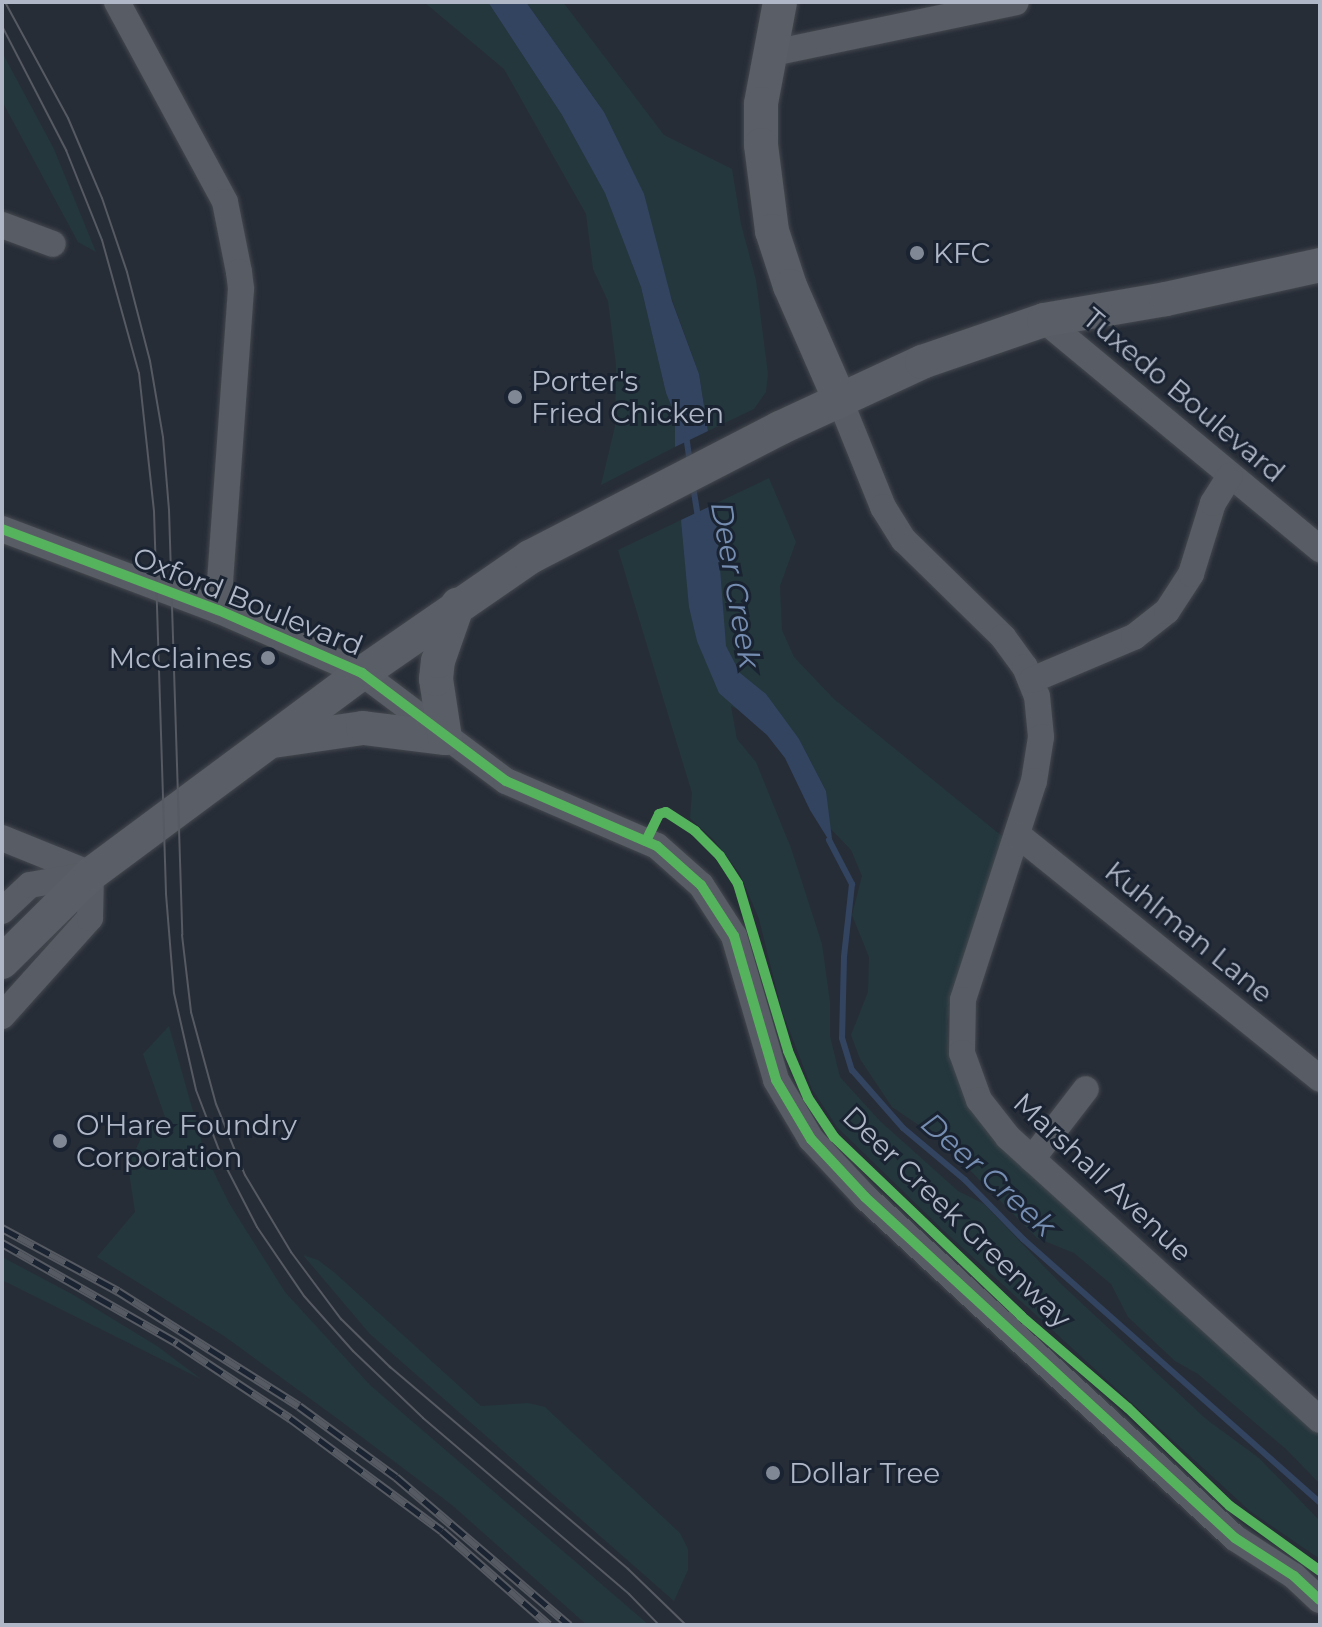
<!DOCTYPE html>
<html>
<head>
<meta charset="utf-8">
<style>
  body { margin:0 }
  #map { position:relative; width:1322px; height:1627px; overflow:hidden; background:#272d37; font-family:Montserrat,sans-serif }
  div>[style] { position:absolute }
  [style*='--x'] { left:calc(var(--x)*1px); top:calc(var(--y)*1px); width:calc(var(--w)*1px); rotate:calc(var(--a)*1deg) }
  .green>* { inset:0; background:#24373d }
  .water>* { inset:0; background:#334461 }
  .stream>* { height:6px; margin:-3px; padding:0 3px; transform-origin:3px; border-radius:3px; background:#334461 }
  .roads { filter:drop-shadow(0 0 2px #44484f) drop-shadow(0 0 2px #44484f) }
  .minor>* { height:26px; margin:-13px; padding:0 13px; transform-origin:13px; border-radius:13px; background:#585c64 }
  .major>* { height:34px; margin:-17px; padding:0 17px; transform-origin:17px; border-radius:17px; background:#5a5e66 }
  .tram>* { height:2px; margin:-1px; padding:0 1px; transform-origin:1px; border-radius:1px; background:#565a62 }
  .rail>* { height:9px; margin-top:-4.5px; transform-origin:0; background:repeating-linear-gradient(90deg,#1a2331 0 18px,#565a62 0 36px); box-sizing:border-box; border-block:2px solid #565a62 }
  .cycleway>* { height:10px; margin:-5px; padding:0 5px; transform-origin:5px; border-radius:5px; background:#56b35d }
  .dots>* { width:22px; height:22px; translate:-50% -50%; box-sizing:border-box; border:4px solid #1a2331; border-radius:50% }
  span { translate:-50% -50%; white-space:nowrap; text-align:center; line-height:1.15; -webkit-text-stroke:6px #1a2331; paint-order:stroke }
  .poi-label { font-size:28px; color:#b0b8c8 }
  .left { translate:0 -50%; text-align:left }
  .right { translate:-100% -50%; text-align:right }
  .street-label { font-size:28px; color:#b0b8c8 }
  .water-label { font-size:30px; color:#768db2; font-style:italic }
  .frame { position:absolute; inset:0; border:4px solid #b0b8c8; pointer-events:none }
</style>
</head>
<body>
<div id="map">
  <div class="green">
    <i style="clip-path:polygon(424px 2px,488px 2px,562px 115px,605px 192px,641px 287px,666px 393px,675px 415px,675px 447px,601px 485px,615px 426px,616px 365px,608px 301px,593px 269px,586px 214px,504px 69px)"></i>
    <i style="clip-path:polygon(526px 2px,563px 2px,664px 135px,732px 169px,741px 224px,756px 280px,768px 374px,766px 392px,754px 409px,708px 431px,699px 374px,604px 112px)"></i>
    <i style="clip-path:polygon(2px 52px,54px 149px,96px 252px,78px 242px,2px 101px)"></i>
    <i style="clip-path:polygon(769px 478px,796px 542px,780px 586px,782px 630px,794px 657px,834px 699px,1003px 837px,947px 1021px,949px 1053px,963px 1095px,990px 1136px,1017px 1162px,1320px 1436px,1320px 1484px,1287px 1450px,1198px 1374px,1175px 1361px,1128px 1317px,1111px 1284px,1074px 1253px,1037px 1238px,938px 1138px,892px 1107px,860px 1059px,851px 1035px,868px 992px,869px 957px,852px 915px,862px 876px,851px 850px,827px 825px,826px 791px,799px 739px,731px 706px,737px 739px,756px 762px,791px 848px,822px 944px,830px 1002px,830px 1036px,840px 1077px,880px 1121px,958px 1191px,984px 1204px,1060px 1283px,1206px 1419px,1259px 1458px,1320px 1521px,1320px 1559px,1250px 1511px,942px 1229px,837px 1127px,812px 1089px,782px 1011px,759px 919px,740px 874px,714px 840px,690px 818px,692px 793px,618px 550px)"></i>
    <i style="clip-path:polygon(169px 1026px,205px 1154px,229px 1203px,285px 1292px,370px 1385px,649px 1625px,587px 1625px,452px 1505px,338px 1419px,224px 1336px,97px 1257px,135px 1212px,128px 1165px,146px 1128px,165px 1117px,143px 1054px)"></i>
    <i style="clip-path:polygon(303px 1255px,318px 1260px,335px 1273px,481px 1406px,528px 1403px,545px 1407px,680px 1533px,688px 1549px,688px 1570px,674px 1601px,370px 1334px)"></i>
    <i style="clip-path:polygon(2px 1257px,72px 1294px,157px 1346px,201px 1379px,2px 1280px)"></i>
  </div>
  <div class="water">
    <i style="clip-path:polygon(488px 2px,526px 2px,604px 112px,644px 194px,672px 301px,699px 374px,708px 431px,675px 447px,675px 415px,666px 393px,641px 287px,605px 193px,562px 115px)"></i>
    <i style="clip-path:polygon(715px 504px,726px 646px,740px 673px,766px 694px,799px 739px,826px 791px,833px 847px,810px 810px,785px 758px,767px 735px,719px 693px,697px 641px,689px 607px,681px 520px)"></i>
  </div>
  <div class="stream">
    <i style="--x:686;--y:435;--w:28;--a:82"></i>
    <i style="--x:693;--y:486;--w:33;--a:81"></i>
    <i style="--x:829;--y:840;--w:50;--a:62.4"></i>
    <i style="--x:852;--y:884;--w:73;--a:96.3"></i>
    <i style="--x:844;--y:957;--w:81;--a:91.4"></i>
    <i style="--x:842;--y:1038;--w:34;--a:73"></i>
    <i style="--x:852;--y:1070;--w:77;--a:48.7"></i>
    <i style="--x:903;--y:1128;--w:81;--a:40"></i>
    <i style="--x:965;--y:1180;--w:83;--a:45.5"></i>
    <i style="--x:1023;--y:1239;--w:397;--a:41.6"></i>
  </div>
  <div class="roads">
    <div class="minor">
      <i style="--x:117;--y:2;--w:227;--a:61.6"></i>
      <i style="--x:225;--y:202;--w:71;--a:78.7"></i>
      <i style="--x:239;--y:272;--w:17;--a:83"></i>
      <i style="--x:241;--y:289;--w:322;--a:94.1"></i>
      <i style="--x:768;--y:54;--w:253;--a:-11.8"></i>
      <i style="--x:2;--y:225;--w:54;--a:20.4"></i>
      <i style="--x:1044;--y:320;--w:359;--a:39.7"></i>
      <i style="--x:839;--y:398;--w:118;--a:68"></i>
      <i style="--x:883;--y:507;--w:39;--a:58"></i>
      <i style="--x:904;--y:540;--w:139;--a:44.4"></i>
      <i style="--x:1003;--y:637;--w:37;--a:54"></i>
      <i style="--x:1025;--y:667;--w:31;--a:68"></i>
      <i style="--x:1037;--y:696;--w:41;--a:84.4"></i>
      <i style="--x:1041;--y:737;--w:45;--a:99"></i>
      <i style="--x:1034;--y:781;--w:230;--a:108"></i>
      <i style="--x:963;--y:1000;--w:53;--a:91.1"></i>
      <i style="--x:962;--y:1053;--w:50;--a:70.1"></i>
      <i style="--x:979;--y:1100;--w:47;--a:51.9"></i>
      <i style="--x:1008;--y:1137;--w:421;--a:42.2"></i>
      <i style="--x:2;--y:529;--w:231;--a:20.6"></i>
      <i style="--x:218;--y:610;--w:157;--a:23.6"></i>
      <i style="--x:362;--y:673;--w:180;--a:36.9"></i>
      <i style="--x:506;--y:781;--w:164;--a:23.3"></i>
      <i style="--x:657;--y:846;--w:59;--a:41.6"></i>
      <i style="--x:701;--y:885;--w:61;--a:57.1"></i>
      <i style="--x:734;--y:936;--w:150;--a:73.7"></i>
      <i style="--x:776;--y:1080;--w:69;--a:59.3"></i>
      <i style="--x:811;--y:1139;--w:79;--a:47"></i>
      <i style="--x:865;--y:1197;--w:503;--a:42.66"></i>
      <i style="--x:1235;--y:1538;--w:70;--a:32.8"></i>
      <i style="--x:1294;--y:1576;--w:35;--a:43"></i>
      <i style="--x:1032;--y:680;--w:111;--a:-22.9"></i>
      <i style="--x:1134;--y:637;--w:42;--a:-38.2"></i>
      <i style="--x:1167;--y:611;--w:44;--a:-57"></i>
      <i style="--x:1191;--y:574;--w:74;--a:-72.8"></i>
      <i style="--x:1213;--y:503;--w:32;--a:-58"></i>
      <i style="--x:1018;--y:835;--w:388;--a:38.9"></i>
      <i style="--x:2;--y:838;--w:96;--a:22"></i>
      <i style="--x:2;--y:911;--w:38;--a:-43"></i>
      <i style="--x:30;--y:885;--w:62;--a:-10.2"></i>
      <i style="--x:2;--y:1016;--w:132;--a:-48.1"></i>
      <i style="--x:90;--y:918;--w:44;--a:-88.7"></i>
      <i style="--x:1032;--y:1159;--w:88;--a:-52.4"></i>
    </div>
    <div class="major">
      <i style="--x:780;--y:2;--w:104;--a:100.6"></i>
      <i style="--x:761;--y:104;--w:41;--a:90"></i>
      <i style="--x:761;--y:145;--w:87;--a:82.7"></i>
      <i style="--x:772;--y:231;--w:58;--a:71.9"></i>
      <i style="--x:790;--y:286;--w:122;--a:66.4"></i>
      <i style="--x:273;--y:741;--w:91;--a:-8.2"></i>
      <i style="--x:363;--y:728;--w:83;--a:7"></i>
      <i style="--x:445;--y:738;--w:60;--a:-98.7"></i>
      <i style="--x:436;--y:679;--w:18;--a:-84"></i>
      <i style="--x:438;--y:661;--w:60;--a:-70.7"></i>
      <i style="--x:2;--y:962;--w:125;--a:-44.7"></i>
      <i style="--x:91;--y:874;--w:337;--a:-36.6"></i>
      <i style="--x:362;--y:673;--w:204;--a:-34.6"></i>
      <i style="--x:530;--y:557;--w:281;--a:-27.3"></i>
      <i style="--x:780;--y:428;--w:157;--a:-24.9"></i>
      <i style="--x:922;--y:362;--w:129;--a:-19"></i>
      <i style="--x:1044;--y:320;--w:124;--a:-9.8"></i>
      <i style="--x:1166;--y:299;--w:158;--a:-12.4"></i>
    </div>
  </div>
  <div class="tram">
    <i style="--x:5;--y:2;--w:132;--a:61.5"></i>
    <i style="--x:68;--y:118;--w:87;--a:67"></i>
    <i style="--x:102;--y:198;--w:78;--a:71.3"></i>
    <i style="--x:127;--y:272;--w:92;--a:75.5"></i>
    <i style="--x:150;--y:361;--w:77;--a:80.3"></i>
    <i style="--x:163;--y:437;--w:73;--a:85.3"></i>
    <i style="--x:169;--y:510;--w:425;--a:88.2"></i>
    <i style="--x:182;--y:935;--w:78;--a:83.3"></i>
    <i style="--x:191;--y:1012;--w:95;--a:74.8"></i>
    <i style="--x:216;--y:1104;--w:77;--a:67.8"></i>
    <i style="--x:245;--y:1175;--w:90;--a:59.1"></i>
    <i style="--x:291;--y:1252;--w:84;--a:53.3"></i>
    <i style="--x:341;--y:1319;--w:69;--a:44.4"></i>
    <i style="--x:390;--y:1367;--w:312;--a:40.3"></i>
    <i style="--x:628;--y:1569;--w:81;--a:44"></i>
    <i style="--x:2;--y:26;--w:140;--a:62.7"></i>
    <i style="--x:66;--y:150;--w:97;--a:68.2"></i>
    <i style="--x:102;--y:240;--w:138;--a:74.5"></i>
    <i style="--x:139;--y:373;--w:139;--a:83.8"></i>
    <i style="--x:154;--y:511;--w:383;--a:88.2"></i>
    <i style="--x:166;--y:894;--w:99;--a:85.4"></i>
    <i style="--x:174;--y:993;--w:99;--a:77.2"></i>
    <i style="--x:196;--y:1090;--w:78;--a:69"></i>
    <i style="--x:224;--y:1163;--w:72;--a:62.7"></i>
    <i style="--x:257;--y:1227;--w:83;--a:55.7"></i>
    <i style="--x:304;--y:1296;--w:74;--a:48.3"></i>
    <i style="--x:353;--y:1351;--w:97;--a:43.7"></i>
    <i style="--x:423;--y:1418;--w:271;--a:40.5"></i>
    <i style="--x:629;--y:1594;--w:43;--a:45.9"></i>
  </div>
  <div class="rail">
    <i style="--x:2;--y:1228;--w:132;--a:28.5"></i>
    <i style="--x:118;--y:1291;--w:214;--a:32.4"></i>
    <i style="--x:299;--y:1406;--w:120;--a:36.2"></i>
    <i style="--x:396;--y:1477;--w:228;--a:40.5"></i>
    <i style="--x:2;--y:1243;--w:202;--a:29.7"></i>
    <i style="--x:177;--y:1343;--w:136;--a:33.6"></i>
    <i style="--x:290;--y:1418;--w:189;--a:36.6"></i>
    <i style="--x:442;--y:1531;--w:142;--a:41.3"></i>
  </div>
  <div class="cycleway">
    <i style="--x:2;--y:529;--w:231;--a:20.6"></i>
    <i style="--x:218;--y:610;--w:157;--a:23.6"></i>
    <i style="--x:362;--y:673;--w:180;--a:36.9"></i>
    <i style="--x:506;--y:781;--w:164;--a:23.3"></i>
    <i style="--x:657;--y:846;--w:59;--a:41.6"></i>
    <i style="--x:701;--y:885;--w:61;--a:57.1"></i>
    <i style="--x:734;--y:936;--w:150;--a:73.7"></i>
    <i style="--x:776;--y:1080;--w:69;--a:59.3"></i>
    <i style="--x:811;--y:1139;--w:79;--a:47"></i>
    <i style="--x:865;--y:1197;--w:503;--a:42.66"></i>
    <i style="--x:1235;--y:1538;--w:70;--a:32.8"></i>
    <i style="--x:1294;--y:1576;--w:35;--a:43"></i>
    <i style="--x:646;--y:841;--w:30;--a:-64"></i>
    <i style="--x:659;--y:814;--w:7;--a:-16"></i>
    <i style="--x:666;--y:812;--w:35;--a:33"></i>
    <i style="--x:695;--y:831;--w:35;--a:45"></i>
    <i style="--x:720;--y:856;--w:33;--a:57"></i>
    <i style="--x:738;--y:884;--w:174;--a:73.3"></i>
    <i style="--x:788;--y:1051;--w:51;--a:66.9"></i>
    <i style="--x:808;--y:1098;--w:47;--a:56.3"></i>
    <i style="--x:834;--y:1137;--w:259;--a:43.7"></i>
    <i style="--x:1021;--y:1316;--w:141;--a:40.7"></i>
    <i style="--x:1128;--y:1408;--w:141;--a:43.9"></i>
    <i style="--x:1230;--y:1506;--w:111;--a:35.8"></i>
  </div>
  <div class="dots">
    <i style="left:917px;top:253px;background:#808795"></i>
    <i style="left:515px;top:397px;background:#808795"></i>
    <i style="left:268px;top:658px;background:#808795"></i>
    <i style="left:60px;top:1141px;background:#808795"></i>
    <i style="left:773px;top:1473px;background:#808795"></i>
  </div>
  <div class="poi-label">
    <span class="left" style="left:933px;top:253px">KFC</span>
    <span class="left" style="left:531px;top:397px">Porter's<br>Fried Chicken</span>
    <span class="right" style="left:252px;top:658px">McClaines</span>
    <span class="left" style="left:76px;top:1141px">O'Hare Foundry<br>Corporation</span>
    <span class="left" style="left:789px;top:1473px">Dollar Tree</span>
  </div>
  <div class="street-label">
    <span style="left:1184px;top:395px;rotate:40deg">Tuxedo Boulevard</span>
    <span style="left:248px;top:601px;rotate:22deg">Oxford Boulevard</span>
    <span style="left:1189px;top:932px;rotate:39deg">Kuhlman Lane</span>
    <span style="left:1103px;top:1177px;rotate:43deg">Marshall Avenue</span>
    <span style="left:957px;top:1217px;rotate:44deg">Deer Creek Greenway</span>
  </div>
  <div class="water-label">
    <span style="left:735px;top:585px;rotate:80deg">Deer Creek</span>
    <span style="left:988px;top:1175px;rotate:42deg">Deer Creek</span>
  </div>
  <div class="frame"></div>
</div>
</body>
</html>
